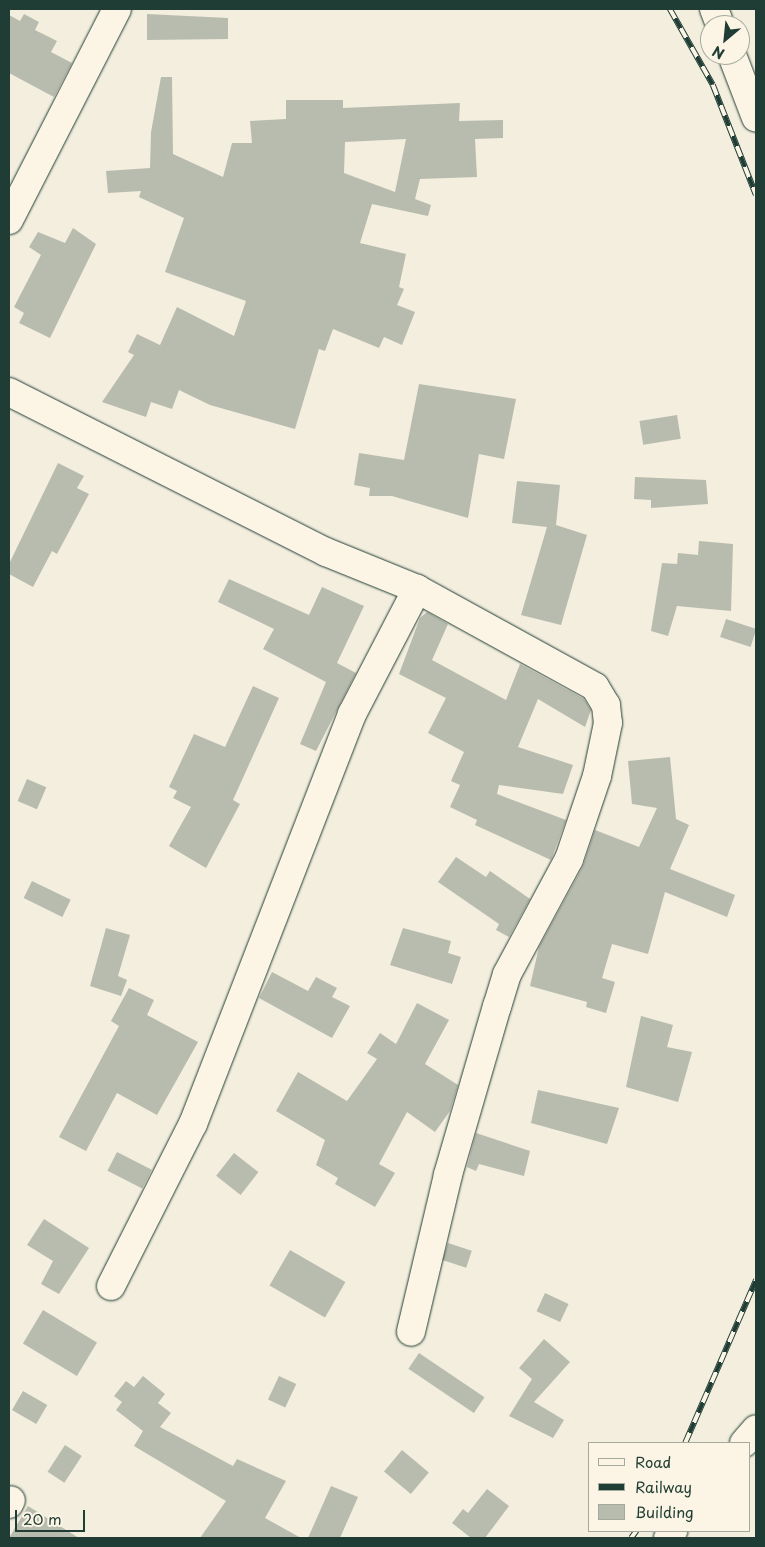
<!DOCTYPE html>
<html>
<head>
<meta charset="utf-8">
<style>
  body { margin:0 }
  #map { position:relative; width:765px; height:1547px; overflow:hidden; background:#f3eede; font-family:"Playpen Sans",sans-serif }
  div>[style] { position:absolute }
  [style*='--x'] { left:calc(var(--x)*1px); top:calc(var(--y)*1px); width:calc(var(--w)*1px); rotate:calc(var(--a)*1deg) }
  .building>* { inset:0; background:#b8bcae; transform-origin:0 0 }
  .roads { filter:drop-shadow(0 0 1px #1f3d34) drop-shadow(0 0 1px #1f3d34) }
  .minor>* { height:28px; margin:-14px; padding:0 14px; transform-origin:14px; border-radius:14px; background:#fcf5e5 }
  .rail>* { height:5.5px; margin-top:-2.75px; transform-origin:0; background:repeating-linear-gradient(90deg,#fcf5e5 0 11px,#1f3d34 0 22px); box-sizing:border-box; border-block:1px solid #1f3d34 }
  span { translate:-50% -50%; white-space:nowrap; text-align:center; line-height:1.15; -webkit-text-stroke:4px #fcf5e5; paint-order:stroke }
  .frame { position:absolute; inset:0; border:10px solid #1f3d34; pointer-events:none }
  .legend { position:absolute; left:588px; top:1442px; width:162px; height:90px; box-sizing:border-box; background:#fcf5e5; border:1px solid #a4ab9e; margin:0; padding:6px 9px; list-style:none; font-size:15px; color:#1f3d34 }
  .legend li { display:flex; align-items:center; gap:10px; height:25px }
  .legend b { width:25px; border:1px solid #a4ab9e }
  .north { position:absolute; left:700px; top:15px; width:50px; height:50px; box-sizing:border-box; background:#fcf5e5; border:1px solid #a4ab9e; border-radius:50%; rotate:208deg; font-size:14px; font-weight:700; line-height:20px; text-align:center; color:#1f3d34 }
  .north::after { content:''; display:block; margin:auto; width:18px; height:22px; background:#1f3d34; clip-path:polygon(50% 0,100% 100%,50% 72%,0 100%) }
  .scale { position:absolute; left:15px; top:1510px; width:70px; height:22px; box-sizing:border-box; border:2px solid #1f3d34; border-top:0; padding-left:6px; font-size:15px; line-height:18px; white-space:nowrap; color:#1f3d34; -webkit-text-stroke:4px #fcf5e5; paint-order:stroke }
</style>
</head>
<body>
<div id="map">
  <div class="building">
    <i style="clip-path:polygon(24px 14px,39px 22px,35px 30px,57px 41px,51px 52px,72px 63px,54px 97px,9px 73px,9px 15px,20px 21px)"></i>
    <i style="clip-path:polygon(147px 14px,228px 18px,228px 39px,147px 40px)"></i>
    <i style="clip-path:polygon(evenodd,161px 77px,172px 77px,173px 154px,223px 177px,232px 143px,252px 143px,250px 121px,286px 119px,286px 100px,343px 100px,343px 108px,460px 103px,459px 121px,503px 120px,503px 138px,475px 139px,477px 177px,420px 179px,415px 199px,431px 205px,428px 216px,372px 204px,360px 243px,406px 254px,399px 287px,404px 289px,397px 305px,415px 312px,402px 345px,384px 337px,379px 348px,333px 329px,325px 351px,319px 349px,295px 429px,210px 405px,179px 390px,172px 409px,151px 402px,146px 417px,102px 402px,134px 355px,128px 352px,137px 334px,160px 345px,177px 307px,234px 336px,246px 301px,165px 272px,184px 218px,139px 197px,141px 191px,108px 193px,106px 171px,150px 168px,151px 132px,161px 77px,406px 139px,395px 192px,344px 173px,345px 142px,406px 139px)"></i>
    <i style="clip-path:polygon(73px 228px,96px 244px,50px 338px,19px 323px,24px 313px,14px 307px,41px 255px,29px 247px,38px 232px,65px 243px)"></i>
    <i style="clip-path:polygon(419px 384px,516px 399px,504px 459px,479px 454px,468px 518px,392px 496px,369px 496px,370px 488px,354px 485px,359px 453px,404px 460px)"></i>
    <i style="left:677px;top:415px;width:24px;height:38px;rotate:81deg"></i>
    <i style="clip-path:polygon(58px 463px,84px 476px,77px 488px,89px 494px,57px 554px,52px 551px,33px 587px,9px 574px,9px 564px)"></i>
    <i style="clip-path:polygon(635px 477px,706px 480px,708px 504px,651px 508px,651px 500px,634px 499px)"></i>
    <i style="clip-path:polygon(517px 481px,560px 485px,556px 525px,587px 535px,561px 625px,521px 615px,547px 527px,512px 523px)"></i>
    <i style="clip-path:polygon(699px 541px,733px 544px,731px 611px,677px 606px,668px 636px,651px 631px,662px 563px,677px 564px,678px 553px,698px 555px)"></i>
    <i style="clip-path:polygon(229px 579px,309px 615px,322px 587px,364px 606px,337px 663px,356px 673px,316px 751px,300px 744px,326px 682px,263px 649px,274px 629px,218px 602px)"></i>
    <i style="clip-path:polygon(427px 612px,448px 624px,432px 660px,506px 700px,520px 664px,584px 699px,591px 710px,585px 727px,538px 699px,518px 747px,573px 765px,563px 794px,499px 785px,497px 794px,566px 820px,551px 860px,475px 825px,477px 820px,450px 807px,460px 785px,451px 781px,464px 752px,428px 733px,446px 698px,399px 674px,420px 618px)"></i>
    <i style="left:726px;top:619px;width:32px;height:19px;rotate:18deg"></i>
    <i style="clip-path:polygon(253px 686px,279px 698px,233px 800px,240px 804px,206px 868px,169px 846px,191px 807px,173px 798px,177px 791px,169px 787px,194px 734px,225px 747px)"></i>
    <i style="clip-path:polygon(670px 757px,676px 819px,689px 825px,670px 869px,735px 895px,727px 917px,665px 892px,648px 954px,612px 944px,602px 978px,615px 982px,606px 1013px,586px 1007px,587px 1002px,530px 986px,539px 947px,583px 866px,595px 830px,639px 847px,657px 808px,632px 804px,628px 761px)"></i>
    <i style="left:27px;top:779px;width:21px;height:24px;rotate:23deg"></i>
    <i style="clip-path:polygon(456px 857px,486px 877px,490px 871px,530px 899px,509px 937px,496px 930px,499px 924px,438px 882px)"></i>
    <i style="left:32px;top:881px;width:43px;height:19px;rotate:26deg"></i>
    <i style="clip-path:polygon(106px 928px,130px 935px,118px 976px,127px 980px,121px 996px,90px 986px)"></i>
    <i style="clip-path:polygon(403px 928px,451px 941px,448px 953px,461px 957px,452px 984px,390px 965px)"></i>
    <i style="clip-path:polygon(272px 972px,308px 991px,316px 977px,337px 988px,332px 997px,350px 1006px,332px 1038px,259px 998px)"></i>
    <i style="clip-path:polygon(129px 988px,154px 1000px,147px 1015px,198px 1042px,157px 1115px,117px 1093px,86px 1151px,59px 1137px,119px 1026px,111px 1021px)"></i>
    <i style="clip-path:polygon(417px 1003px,449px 1020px,425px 1064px,458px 1085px,450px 1111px,435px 1132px,407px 1112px,379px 1164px,395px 1173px,375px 1207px,335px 1184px,338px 1178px,316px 1165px,325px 1140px,276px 1111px,298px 1072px,347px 1101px,377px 1059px,367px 1053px,380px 1033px,396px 1044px)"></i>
    <i style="clip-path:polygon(641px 1016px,673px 1025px,667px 1047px,692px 1052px,678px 1102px,626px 1087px)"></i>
    <i style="clip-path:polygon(538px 1090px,619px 1108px,607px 1144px,531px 1123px)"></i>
    <i style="clip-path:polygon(476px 1133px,530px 1151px,524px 1176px,479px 1164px,476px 1171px,467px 1167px)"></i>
    <i style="left:117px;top:1152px;width:39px;height:21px;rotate:27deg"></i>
    <i style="left:234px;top:1153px;width:31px;height:29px;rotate:38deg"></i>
    <i style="clip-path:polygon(44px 1219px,89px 1248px,59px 1294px,41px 1284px,53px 1261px,27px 1245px)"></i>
    <i style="left:448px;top:1243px;width:25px;height:18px;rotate:18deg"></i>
    <i style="left:290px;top:1250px;width:64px;height:41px;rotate:30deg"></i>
    <i style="left:545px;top:1293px;width:26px;height:20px;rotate:25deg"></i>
    <i style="left:43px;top:1310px;width:63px;height:39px;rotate:31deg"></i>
    <i style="clip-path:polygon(544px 1339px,570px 1362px,534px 1402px,564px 1420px,553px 1438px,509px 1416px,532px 1379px,519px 1368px)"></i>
    <i style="left:419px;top:1353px;width:79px;height:19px;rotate:34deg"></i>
    <i style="clip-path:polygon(143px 1376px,165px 1394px,158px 1403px,171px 1413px,160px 1427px,233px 1466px,237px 1459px,286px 1481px,265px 1518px,301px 1538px,200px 1538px,226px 1501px,134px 1446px,143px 1431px,116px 1410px,122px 1402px,114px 1396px,126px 1381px,134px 1387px)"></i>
    <i style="left:279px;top:1376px;width:19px;height:26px;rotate:25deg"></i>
    <i style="left:23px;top:1391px;width:28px;height:22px;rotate:30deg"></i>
    <i style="left:65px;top:1445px;width:20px;height:32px;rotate:33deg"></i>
    <i style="left:402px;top:1450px;width:35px;height:28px;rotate:40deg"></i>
    <i style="clip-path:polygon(331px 1486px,358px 1497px,340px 1538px,308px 1538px)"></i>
    <i style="clip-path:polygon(487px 1489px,509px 1506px,485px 1538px,471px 1538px,452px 1523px,463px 1509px,468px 1513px)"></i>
    <i style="clip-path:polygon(28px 1506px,79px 1538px,9px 1538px)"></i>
  </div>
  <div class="roads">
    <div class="minor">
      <i style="--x:714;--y:9;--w:17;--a:69"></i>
      <i style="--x:732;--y:55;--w:67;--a:69.1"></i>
      <i style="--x:9;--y:220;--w:237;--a:-62.9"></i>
      <i style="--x:9;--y:392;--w:355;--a:26.8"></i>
      <i style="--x:326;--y:552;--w:98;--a:22.1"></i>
      <i style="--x:417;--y:589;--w:203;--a:28.8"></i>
      <i style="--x:595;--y:687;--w:21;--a:59"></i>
      <i style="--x:606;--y:705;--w:18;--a:84"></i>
      <i style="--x:608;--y:723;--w:54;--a:101.7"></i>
      <i style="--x:597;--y:776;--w:88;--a:108.6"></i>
      <i style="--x:569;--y:859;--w:131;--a:118.3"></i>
      <i style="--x:507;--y:974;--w:34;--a:107"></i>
      <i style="--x:497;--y:1006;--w:176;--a:106.2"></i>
      <i style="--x:448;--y:1175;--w:161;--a:103.3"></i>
      <i style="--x:111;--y:1286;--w:182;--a:-63.2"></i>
      <i style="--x:193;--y:1124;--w:440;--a:-68.8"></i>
      <i style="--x:352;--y:714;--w:141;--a:-62.5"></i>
      <i style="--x:744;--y:1443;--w:18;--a:-49"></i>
      <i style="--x:9;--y:1504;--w:4;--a:-63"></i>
      <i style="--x:668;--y:1538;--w:9;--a:-54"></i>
    </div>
  </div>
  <div class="rail">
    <i style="--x:670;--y:9;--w:87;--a:60.5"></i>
    <i style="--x:713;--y:85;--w:118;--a:68.6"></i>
    <i style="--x:685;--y:1443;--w:178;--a:-66.5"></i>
    <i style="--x:631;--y:1538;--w:9;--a:-54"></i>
  </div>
  <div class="frame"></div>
  <ul class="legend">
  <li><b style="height:6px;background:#fcf5e5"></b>Road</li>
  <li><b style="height:6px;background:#1f3d34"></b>Railway</li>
  <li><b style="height:14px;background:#b8bcae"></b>Building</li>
  </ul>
  <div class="north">N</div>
  <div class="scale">20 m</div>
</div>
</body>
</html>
